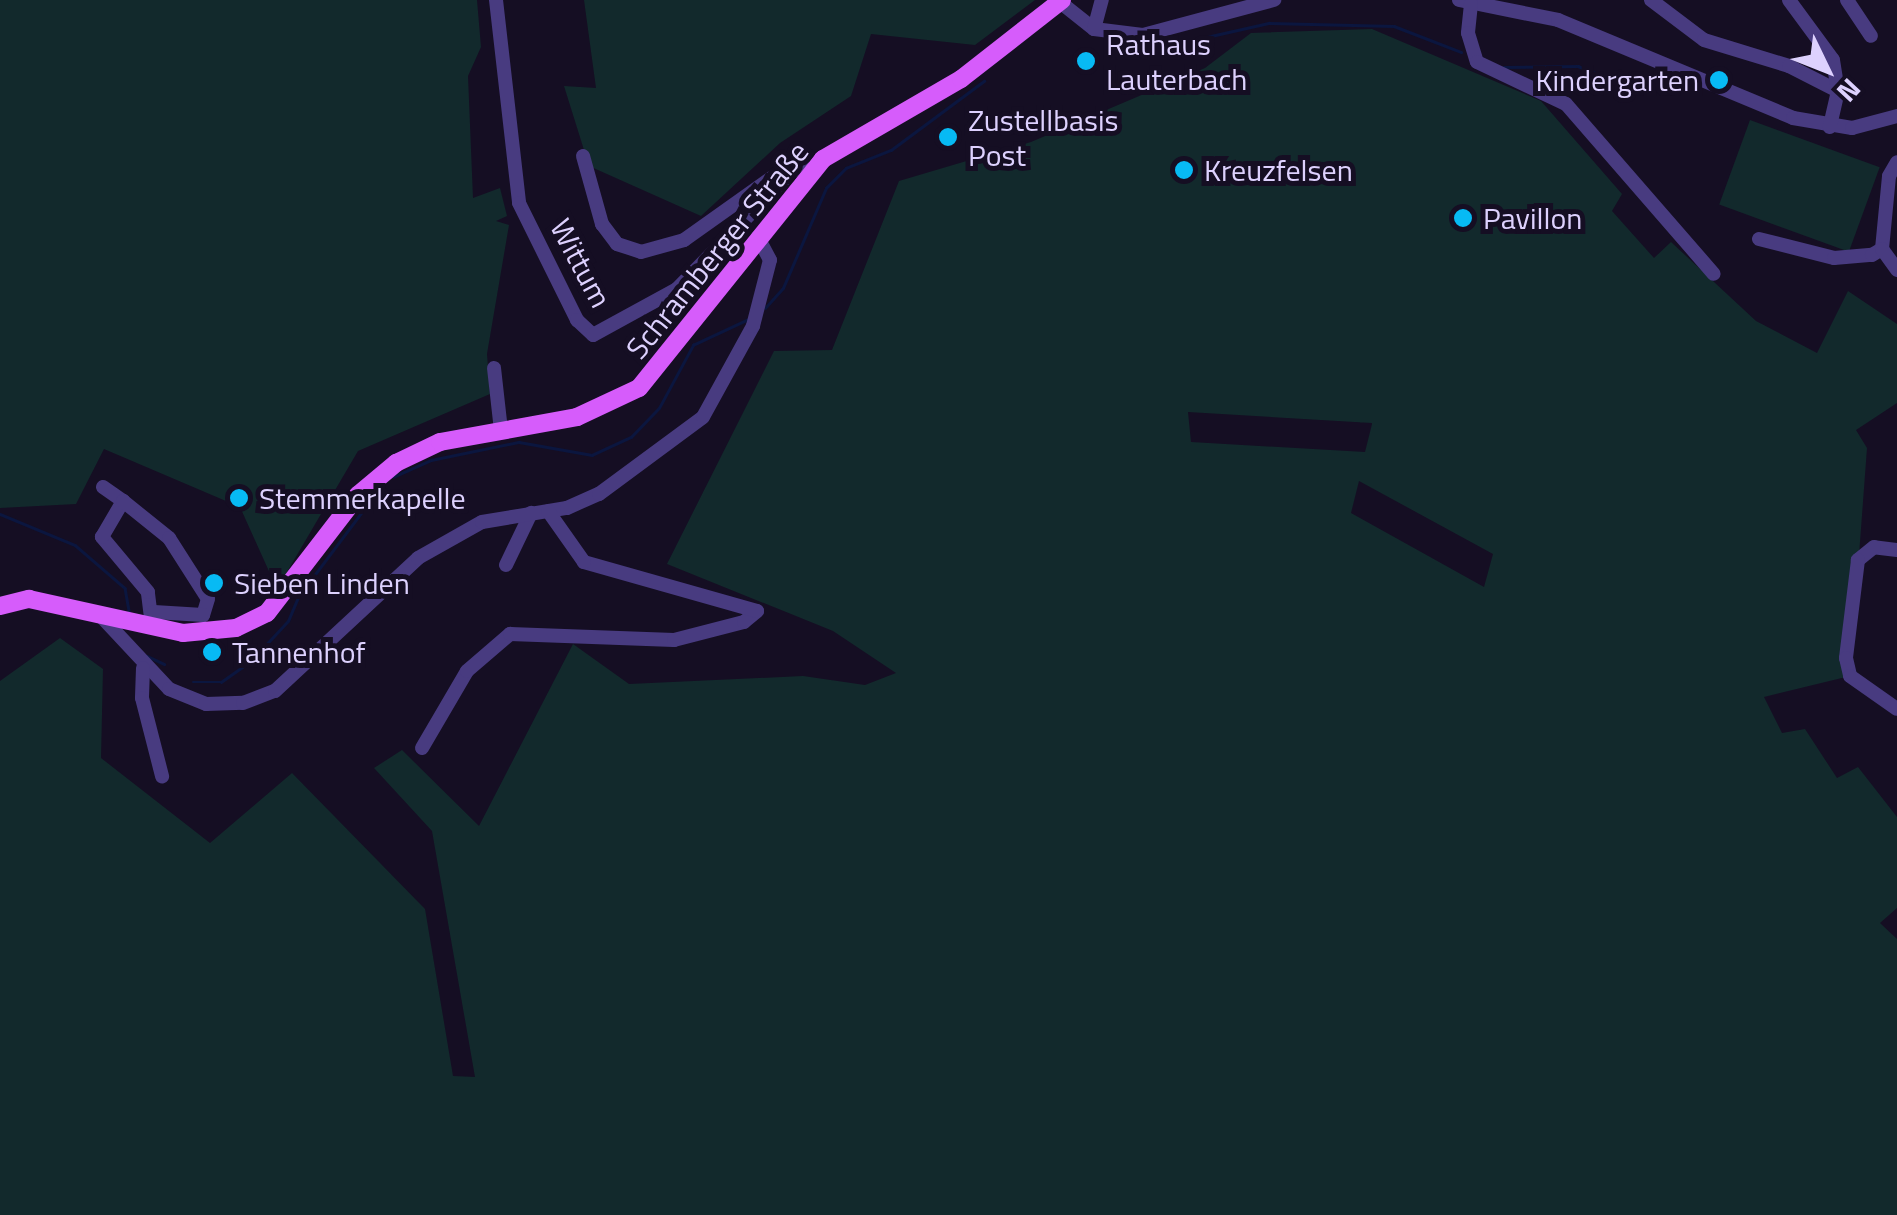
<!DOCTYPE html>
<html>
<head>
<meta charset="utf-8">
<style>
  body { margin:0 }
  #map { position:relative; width:1897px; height:1215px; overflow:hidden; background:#150e23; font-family:"Titillium Web",sans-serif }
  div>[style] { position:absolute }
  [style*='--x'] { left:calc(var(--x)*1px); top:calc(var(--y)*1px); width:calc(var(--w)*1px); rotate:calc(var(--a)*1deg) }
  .green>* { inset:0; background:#12292c; transform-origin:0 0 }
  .stream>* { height:2.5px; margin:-1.25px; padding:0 1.25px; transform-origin:1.25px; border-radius:1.25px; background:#0b163f }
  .minor>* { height:14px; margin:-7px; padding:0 7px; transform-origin:7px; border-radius:7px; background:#483b80 }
  .major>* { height:18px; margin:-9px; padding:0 9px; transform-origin:9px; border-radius:9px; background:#d65cfb }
  .dots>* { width:28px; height:28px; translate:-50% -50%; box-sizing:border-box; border:5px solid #150e23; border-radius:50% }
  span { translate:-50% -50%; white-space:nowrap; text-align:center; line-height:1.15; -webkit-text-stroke:10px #150e23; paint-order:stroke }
  .poi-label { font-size:30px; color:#ddd1fe }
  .left { translate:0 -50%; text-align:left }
  .right { translate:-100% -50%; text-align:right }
  .street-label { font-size:30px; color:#ddd1fe }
  .north { position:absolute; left:1777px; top:20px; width:100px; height:100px; -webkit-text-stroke:8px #150e23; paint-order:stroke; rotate:133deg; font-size:28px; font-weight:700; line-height:40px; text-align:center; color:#ddd1fe }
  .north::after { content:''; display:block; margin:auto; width:35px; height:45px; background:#ddd1fe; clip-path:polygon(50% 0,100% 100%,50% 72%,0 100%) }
</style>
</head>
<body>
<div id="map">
  <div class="green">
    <i style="clip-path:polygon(0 0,477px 0,481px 47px,468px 76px,473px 198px,500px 188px,507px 216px,496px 221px,509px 225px,487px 354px,490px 394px,358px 451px,277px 589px,240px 507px,104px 449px,76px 504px,0 508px)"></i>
    <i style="clip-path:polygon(584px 0,1035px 0,975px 45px,871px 34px,851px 96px,780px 143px,701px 216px,589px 166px,564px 86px,596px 88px)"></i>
    <i style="clip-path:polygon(evenodd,1372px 29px,1541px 101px,1622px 194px,1612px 211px,1654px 258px,1671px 242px,1756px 321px,1817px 353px,1848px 291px,1897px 324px,1897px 403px,1856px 430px,1867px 448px,1850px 676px,1764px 697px,1782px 733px,1805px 729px,1837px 778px,1858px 767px,1897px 817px,1897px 908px,1880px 923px,1897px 939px,1897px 1215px,0 1215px,0 681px,60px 638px,103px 669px,101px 758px,210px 843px,292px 773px,425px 909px,453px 1076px,475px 1077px,432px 831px,374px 768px,402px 750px,479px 826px,573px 644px,629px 684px,803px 676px,865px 685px,896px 673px,833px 631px,667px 564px,774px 351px,832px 350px,899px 181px,1031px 142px,1205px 68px,1251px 33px,1372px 29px,1188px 412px,1372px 423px,1372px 424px,1365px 452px,1191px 442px,1188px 412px,1372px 29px,1359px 481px,1493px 554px,1484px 587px,1351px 513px,1359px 481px)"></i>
    <i style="left:1750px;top:120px;width:138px;height:90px;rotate:20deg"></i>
  </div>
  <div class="stream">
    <i style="--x:1118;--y:57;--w:155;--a:-12.7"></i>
    <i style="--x:1269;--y:23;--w:125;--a:1.4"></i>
    <i style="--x:1394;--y:26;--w:72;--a:21.2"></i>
    <i style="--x:1504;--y:67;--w:74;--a:-0.8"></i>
    <i style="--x:1578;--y:66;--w:71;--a:21.5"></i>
    <i style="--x:1644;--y:92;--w:22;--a:-21"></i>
    <i style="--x:765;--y:308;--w:27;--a:-48"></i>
    <i style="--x:783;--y:288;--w:109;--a:-66.7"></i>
    <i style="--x:826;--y:188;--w:28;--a:-45"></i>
    <i style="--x:846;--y:168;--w:48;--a:-21.8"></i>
    <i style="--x:891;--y:150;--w:116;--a:-36.6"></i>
    <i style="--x:393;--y:477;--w:42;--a:-24.1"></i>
    <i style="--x:431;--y:460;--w:90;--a:-11.6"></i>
    <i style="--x:519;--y:442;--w:74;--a:10.1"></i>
    <i style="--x:592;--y:455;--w:43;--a:-24.8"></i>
    <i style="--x:631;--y:437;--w:40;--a:-46"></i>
    <i style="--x:659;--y:408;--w:72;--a:-61.6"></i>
    <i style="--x:693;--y:345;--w:64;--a:-25"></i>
    <i style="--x:0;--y:514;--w:81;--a:22.5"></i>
    <i style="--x:75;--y:545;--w:66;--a:40.7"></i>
    <i style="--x:125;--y:588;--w:27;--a:80"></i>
    <i style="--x:147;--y:656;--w:19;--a:25"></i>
    <i style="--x:193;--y:682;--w:28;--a:0"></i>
    <i style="--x:221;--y:682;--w:35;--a:-35"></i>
    <i style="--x:250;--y:662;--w:56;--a:-47.2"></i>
    <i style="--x:288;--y:621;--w:26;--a:-67"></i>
    <i style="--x:298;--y:597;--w:135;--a:-53.1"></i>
  </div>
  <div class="minor">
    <i style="--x:496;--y:0;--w:204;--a:83.5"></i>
    <i style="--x:519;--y:203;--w:131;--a:63.6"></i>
    <i style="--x:577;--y:320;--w:22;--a:43"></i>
    <i style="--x:593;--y:335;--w:96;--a:-28.7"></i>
    <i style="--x:677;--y:289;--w:179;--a:-45.7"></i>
    <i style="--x:1459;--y:0;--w:101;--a:11.4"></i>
    <i style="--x:1558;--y:20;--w:255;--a:22.6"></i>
    <i style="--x:1793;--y:118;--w:60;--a:9.6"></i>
    <i style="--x:1852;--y:128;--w:47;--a:-14.9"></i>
    <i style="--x:1651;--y:0;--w:66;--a:37"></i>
    <i style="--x:1704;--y:40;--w:89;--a:17"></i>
    <i style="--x:1789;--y:66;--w:55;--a:27"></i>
    <i style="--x:1838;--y:91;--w:37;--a:103"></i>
    <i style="--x:1789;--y:0;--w:74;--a:53.7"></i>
    <i style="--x:1833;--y:60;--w:31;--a:81"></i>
    <i style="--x:1847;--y:0;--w:43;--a:56.3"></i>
    <i style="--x:1060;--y:2;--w:43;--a:38.5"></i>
    <i style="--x:1094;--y:29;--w:49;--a:7"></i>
    <i style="--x:1143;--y:35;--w:136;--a:-15"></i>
    <i style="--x:1471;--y:4;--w:29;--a:96"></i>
    <i style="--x:1468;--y:33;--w:30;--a:73"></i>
    <i style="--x:1477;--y:62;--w:98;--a:25.3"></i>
    <i style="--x:1566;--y:104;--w:225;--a:49"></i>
    <i style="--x:1094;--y:29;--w:30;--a:-75"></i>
    <i style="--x:583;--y:156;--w:71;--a:74.4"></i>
    <i style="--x:602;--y:224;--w:25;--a:53"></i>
    <i style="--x:617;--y:244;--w:25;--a:18"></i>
    <i style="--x:641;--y:252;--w:45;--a:-15.6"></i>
    <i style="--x:684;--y:240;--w:123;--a:-35.4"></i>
    <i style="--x:1759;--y:239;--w:77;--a:14.2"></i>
    <i style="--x:1834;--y:258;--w:38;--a:-5"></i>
    <i style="--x:1872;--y:255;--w:12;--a:-31"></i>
    <i style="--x:1882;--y:249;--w:73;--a:-84.5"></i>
    <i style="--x:1889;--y:176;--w:16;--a:-60"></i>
    <i style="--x:1882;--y:249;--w:26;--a:54"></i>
    <i style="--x:494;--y:368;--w:62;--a:83.6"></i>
    <i style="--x:103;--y:487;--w:24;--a:35"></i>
    <i style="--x:1897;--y:550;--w:23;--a:-173"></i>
    <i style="--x:1874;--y:547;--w:21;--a:141"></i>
    <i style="--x:1858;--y:560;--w:99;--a:97"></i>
    <i style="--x:1846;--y:658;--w:18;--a:77"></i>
    <i style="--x:1850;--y:676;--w:57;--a:35.1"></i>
    <i style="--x:506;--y:565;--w:58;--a:-64.3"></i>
    <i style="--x:98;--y:613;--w:104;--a:46.9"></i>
    <i style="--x:169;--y:689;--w:40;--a:22"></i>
    <i style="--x:206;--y:704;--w:37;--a:-2"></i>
    <i style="--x:243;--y:703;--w:34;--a:-21"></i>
    <i style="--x:275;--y:691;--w:195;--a:-42.9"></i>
    <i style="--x:418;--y:558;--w:73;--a:-29.4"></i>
    <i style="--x:482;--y:522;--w:86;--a:-9.4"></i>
    <i style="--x:567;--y:508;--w:35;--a:-24"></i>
    <i style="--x:599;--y:494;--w:129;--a:-36.5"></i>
    <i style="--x:703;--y:417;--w:104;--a:-61.2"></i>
    <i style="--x:753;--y:326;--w:68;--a:-75.6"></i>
    <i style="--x:770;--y:260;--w:26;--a:-118"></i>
    <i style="--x:152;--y:626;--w:34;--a:-97"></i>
    <i style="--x:148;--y:592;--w:72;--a:-129.9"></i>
    <i style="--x:102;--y:537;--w:42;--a:-59.7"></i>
    <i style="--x:123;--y:501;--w:59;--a:38.8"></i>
    <i style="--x:169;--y:538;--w:72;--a:57.4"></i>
    <i style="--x:208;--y:599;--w:17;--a:107"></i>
    <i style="--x:203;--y:615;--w:49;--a:-176.5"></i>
    <i style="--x:143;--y:668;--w:30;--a:92"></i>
    <i style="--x:142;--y:698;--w:81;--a:75.6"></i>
    <i style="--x:422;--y:748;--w:89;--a:-59.7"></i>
    <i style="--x:467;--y:671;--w:57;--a:-40.7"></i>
    <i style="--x:510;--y:634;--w:164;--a:2.1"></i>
    <i style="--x:674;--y:640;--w:72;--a:-14.4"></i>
    <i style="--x:744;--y:622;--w:17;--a:-40"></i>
    <i style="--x:757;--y:611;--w:180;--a:-164.2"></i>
    <i style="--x:584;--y:562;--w:62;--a:-125.2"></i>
  </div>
  <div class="major">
    <i style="--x:0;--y:606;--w:30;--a:-14"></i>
    <i style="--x:29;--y:599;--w:158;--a:12.4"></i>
    <i style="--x:183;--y:633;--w:53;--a:-5.4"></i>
    <i style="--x:236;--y:628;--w:34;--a:-26"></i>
    <i style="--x:267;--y:613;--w:149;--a:-52.4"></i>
    <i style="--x:358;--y:495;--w:50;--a:-40.1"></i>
    <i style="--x:396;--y:463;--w:49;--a:-25.5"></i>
    <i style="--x:440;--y:442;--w:139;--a:-10.3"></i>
    <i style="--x:577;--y:417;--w:68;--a:-25.1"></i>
    <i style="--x:639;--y:388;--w:294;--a:-51.2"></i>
    <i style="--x:823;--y:159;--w:160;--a:-30.1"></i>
    <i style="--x:961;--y:79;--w:128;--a:-38"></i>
  </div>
  <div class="dots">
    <i style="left:1086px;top:61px;background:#07baf4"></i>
    <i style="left:1719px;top:80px;background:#07baf4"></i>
    <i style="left:948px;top:137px;background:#07baf4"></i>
    <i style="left:1184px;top:170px;background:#07baf4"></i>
    <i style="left:1463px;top:218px;background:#07baf4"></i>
    <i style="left:239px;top:498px;background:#07baf4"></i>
    <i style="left:214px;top:583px;background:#07baf4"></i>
    <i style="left:212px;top:652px;background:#07baf4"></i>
  </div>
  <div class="poi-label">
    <span class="left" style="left:1106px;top:61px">Rathaus<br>Lauterbach</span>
    <span class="right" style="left:1699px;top:80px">Kindergarten</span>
    <span class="left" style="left:968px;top:137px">Zustellbasis<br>Post</span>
    <span class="left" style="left:1204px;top:170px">Kreuzfelsen</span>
    <span class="left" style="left:1483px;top:218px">Pavillon</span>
    <span class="left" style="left:259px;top:498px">Stemmerkapelle</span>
    <span class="left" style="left:234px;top:583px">Sieben Linden</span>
    <span class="left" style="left:232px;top:652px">Tannenhof</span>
  </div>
  <div class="street-label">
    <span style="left:717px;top:250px;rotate:-51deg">Schramberger Straße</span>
    <span style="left:581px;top:263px;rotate:62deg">Wittum</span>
  </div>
  <div class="north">N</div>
</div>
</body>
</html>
